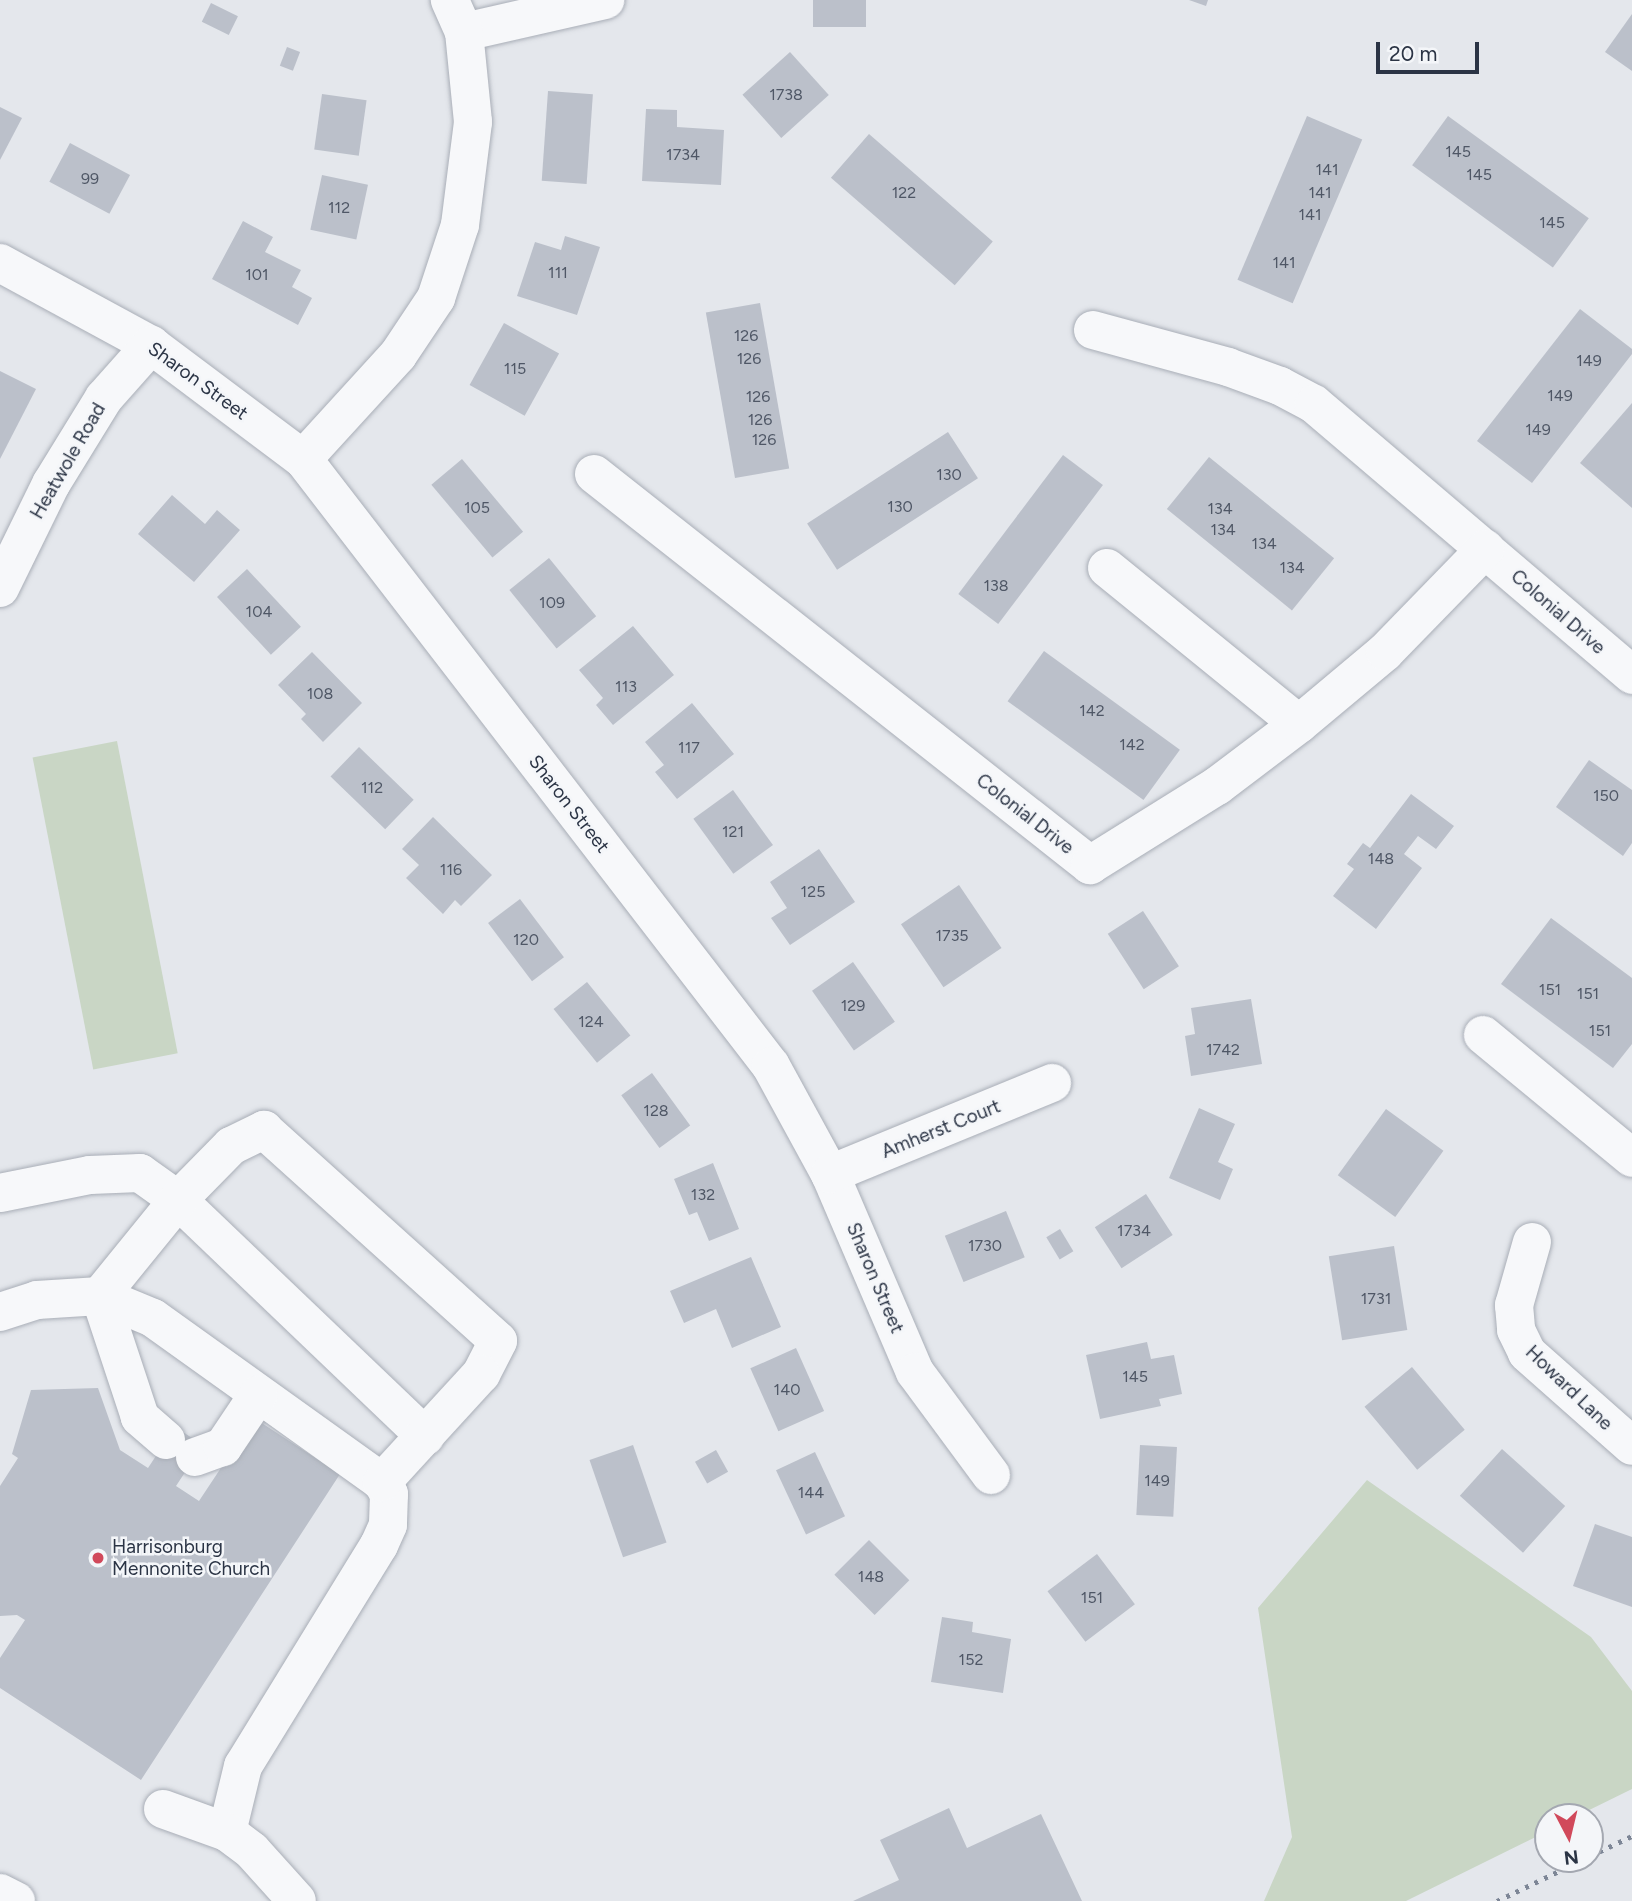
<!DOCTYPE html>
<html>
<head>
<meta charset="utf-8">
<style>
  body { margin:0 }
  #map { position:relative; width:1632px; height:1901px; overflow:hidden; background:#e4e7ec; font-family:Figtree,sans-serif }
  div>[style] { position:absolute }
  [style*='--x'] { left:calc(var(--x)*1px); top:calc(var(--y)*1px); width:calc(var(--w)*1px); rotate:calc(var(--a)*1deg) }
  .green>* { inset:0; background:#c9d6c5; transform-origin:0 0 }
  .building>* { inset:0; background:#bbc0ca; transform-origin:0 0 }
  .roads { filter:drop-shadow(0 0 2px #a9aeb7) drop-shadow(0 0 2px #a9aeb7) }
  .minor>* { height:38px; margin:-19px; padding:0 19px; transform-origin:19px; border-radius:19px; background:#f7f8fa }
  .rail>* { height:5px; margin-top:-2.5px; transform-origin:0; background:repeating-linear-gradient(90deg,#7d8696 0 3.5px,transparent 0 10.5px) }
  .dots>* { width:19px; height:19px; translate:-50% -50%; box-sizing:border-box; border:4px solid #f4f6f9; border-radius:50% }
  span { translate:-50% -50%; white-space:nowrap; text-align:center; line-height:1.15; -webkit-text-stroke:5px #f4f6f9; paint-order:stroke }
  .number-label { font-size:16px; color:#4f5766 }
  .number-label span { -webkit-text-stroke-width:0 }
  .street-label { font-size:19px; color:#2b3445 }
  .poi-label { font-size:19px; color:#2b3445 }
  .left { translate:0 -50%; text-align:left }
  .north { position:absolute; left:1534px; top:1803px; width:70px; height:70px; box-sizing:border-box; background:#f4f6f9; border:2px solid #a4a8b1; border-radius:50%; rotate:173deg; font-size:19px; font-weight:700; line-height:28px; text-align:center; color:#2b3445 }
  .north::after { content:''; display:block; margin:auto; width:24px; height:32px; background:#d1495b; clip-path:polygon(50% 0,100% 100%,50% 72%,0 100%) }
  .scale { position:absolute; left:1376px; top:42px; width:103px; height:32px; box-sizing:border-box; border:4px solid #2b3445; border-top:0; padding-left:9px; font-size:21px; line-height:24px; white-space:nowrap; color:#2b3445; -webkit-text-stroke:5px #f4f6f9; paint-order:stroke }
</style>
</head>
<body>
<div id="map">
  <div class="green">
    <i style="left:117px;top:741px;width:318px;height:86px;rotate:79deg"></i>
    <i style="clip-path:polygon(1367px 1480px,1591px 1637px,1632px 1691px,1632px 1789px,1575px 1817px,1548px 1817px,1548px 1831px,1406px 1901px,1264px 1901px,1292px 1837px,1258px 1608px)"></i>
  </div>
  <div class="building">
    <i style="left:813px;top:0;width:53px;height:27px"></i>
    <i style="clip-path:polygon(1189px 0,1208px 0,1206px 6px)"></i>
    <i style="left:211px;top:3px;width:30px;height:21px;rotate:26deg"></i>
    <i style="clip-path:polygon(1632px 14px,1632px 71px,1605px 52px)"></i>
    <i style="left:287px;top:47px;width:14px;height:20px;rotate:21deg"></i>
    <i style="left:790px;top:52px;width:58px;height:64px;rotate:48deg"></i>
    <i style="left:548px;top:91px;width:45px;height:90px;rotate:4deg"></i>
    <i style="left:322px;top:94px;width:45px;height:56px;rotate:8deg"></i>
    <i style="clip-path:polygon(0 107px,22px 118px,0 160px)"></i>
    <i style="clip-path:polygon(646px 109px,677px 110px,677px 127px,724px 130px,721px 185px,642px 181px)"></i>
    <i style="left:1307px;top:116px;width:60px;height:178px;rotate:23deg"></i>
    <i style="left:1448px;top:116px;width:174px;height:61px;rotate:36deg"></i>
    <i style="left:869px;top:134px;width:164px;height:58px;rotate:41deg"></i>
    <i style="left:70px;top:143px;width:68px;height:44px;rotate:28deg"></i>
    <i style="left:322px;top:175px;width:47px;height:56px;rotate:12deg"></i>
    <i style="clip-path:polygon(243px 221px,273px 237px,265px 252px,301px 270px,292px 287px,312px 298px,298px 325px,212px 279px)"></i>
    <i style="clip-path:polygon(565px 236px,600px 247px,577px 315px,517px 296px,535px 242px,561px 250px)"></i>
    <i style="left:760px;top:303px;width:168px;height:55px;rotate:80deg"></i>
    <i style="clip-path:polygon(1580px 309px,1632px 349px,1632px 354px,1532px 483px,1477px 441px)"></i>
    <i style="left:504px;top:323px;width:63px;height:71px;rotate:29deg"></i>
    <i style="clip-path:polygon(0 371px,36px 389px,0 459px)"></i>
    <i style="clip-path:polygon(1632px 403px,1632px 508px,1580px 463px)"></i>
    <i style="left:948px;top:432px;width:55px;height:168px;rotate:57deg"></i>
    <i style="left:1063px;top:455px;width:50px;height:174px;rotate:37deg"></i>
    <i style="left:1209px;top:457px;width:161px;height:67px;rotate:39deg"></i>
    <i style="left:462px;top:459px;width:95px;height:40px;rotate:50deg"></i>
    <i style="clip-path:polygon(172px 495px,205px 524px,217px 510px,240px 530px,194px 582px,138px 534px)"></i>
    <i style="left:549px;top:558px;width:75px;height:51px;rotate:51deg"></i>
    <i style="left:247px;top:569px;width:79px;height:41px;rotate:47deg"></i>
    <i style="clip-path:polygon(633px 626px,674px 675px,613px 725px,596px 705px,603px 698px,579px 670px)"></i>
    <i style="left:1044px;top:651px;width:168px;height:62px;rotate:36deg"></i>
    <i style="clip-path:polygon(312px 652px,362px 703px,323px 742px,301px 719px,306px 714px,278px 685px)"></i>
    <i style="clip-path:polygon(692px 703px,734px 754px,677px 799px,655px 772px,664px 765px,645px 742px)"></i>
    <i style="left:359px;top:747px;width:76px;height:41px;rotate:44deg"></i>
    <i style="clip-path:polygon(1589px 760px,1632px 790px,1632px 843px,1623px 856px,1556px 807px)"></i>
    <i style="left:733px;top:790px;width:68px;height:49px;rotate:54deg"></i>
    <i style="clip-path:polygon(1411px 794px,1454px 826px,1436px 849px,1418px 836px,1404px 854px,1422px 868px,1376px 929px,1333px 896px,1354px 869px,1347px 864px,1363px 843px,1370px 848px)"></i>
    <i style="clip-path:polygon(433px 817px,492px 875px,461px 906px,455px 900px,443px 914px,406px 878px,419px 865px,402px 849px)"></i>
    <i style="clip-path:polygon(819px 849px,855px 902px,790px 945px,771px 918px,787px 908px,770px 882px)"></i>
    <i style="left:959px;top:885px;width:76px;height:70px;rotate:56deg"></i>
    <i style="left:520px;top:899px;width:73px;height:40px;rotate:53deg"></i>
    <i style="left:1143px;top:911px;width:66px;height:42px;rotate:57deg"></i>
    <i style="clip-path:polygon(1551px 918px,1632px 978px,1632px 1044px,1613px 1068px,1501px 984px)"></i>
    <i style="left:853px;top:962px;width:73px;height:50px;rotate:55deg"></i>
    <i style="left:587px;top:982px;width:69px;height:43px;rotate:51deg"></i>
    <i style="clip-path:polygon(1251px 999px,1262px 1064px,1191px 1076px,1185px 1036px,1195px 1034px,1191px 1008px)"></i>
    <i style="left:652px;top:1073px;width:65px;height:38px;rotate:54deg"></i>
    <i style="clip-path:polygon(1199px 1108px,1235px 1124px,1218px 1162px,1233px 1169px,1220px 1200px,1169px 1178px)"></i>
    <i style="left:1386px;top:1109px;width:71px;height:82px;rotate:36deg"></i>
    <i style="clip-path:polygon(713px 1163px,739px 1229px,709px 1241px,697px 1212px,689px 1215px,674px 1179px)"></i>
    <i style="left:1146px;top:1194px;width:49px;height:61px;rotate:57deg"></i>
    <i style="left:1006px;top:1211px;width:50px;height:66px;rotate:68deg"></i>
    <i style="left:1060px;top:1229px;width:26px;height:16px;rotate:59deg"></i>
    <i style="left:1394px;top:1246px;width:85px;height:66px;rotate:81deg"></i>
    <i style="clip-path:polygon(751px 1257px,781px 1327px,732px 1348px,716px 1309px,684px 1323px,670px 1291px)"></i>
    <i style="clip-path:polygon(1147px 1342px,1151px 1359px,1174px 1355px,1182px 1394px,1159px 1399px,1161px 1406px,1100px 1419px,1086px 1355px)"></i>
    <i style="left:796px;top:1348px;width:69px;height:50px;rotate:66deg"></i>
    <i style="left:1412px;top:1367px;width:82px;height:62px;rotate:50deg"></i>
    <i style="clip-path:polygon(98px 1388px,120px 1450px,148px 1468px,175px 1427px,203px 1445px,176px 1486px,199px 1501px,254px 1418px,340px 1474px,141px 1780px,0 1688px,0 1658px,25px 1620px,17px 1615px,0 1616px,0 1486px,18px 1458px,12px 1454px,31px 1390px)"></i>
    <i style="left:633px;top:1445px;width:103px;height:46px;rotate:71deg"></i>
    <i style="left:1140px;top:1445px;width:37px;height:70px;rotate:3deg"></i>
    <i style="left:1502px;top:1449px;width:85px;height:63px;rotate:42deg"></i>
    <i style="left:716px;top:1450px;width:25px;height:24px;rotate:61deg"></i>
    <i style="left:815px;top:1452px;width:71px;height:43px;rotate:65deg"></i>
    <i style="clip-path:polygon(1595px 1524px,1632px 1537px,1632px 1607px,1573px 1586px)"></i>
    <i style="left:869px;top:1540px;width:57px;height:49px;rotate:45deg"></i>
    <i style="left:1097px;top:1554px;width:63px;height:62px;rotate:53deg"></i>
    <i style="clip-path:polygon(942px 1617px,973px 1622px,972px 1632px,1011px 1639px,1003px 1693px,931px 1682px)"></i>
    <i style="clip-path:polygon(949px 1808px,967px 1848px,1041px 1814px,1082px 1901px,853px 1901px,899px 1880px,880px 1840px)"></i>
  </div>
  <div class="roads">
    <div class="minor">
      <i style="--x:464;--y:32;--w:145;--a:-12.8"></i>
      <i style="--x:0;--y:263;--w:172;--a:28.5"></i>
      <i style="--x:151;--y:345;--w:190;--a:36.9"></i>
      <i style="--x:303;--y:459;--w:766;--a:52.37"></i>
      <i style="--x:771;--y:1066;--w:123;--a:61.4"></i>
      <i style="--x:830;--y:1174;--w:215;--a:66.8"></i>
      <i style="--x:915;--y:1372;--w:128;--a:53.6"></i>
      <i style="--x:1093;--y:330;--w:140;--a:15.3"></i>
      <i style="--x:1228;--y:367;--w:55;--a:20.1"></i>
      <i style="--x:1280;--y:386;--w:38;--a:28"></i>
      <i style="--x:1314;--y:404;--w:418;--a:40.4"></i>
      <i style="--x:303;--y:459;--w:141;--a:-47.6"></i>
      <i style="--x:398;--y:355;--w:69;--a:-56.3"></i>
      <i style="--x:436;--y:298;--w:77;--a:-71.8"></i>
      <i style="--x:460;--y:225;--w:104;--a:-82.8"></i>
      <i style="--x:473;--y:122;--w:90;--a:-95.7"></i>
      <i style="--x:464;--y:32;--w:35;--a:-114"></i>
      <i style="--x:594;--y:474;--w:632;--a:38.25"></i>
      <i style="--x:1090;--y:865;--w:150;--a:-31.9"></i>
      <i style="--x:1217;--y:786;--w:103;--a:-37.1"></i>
      <i style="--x:1299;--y:724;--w:112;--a:-39.9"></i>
      <i style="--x:1385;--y:652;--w:144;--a:-45.8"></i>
      <i style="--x:1107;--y:568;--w:247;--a:39.1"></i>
      <i style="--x:0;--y:588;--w:116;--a:-63.9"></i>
      <i style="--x:51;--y:484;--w:101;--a:-58.4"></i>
      <i style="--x:104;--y:398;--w:71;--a:-48.4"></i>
      <i style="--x:1483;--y:1035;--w:193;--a:39.5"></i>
      <i style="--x:830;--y:1174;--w:240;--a:-22.3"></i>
      <i style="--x:0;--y:1193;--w:92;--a:-11.3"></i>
      <i style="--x:90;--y:1175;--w:50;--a:-2.3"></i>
      <i style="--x:140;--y:1173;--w:47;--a:35.4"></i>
      <i style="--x:178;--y:1200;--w:342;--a:43.7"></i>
      <i style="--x:1532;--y:1242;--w:66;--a:105.9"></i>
      <i style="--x:1514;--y:1305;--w:25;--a:85"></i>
      <i style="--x:1516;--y:1330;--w:25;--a:64"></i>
      <i style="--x:1527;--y:1353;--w:140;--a:41.5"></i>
      <i style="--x:0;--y:1312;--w:39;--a:-18"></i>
      <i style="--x:37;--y:1300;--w:63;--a:-3.6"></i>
      <i style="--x:100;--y:1296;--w:57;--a:22.5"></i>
      <i style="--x:153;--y:1318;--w:282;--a:35.6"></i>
      <i style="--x:382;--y:1482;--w:14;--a:60"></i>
      <i style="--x:389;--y:1494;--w:31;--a:92"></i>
      <i style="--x:388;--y:1525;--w:22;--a:114"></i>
      <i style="--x:379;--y:1545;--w:259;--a:121.6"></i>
      <i style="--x:243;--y:1766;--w:68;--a:103.6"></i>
      <i style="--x:166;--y:1440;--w:35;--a:-139"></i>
      <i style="--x:140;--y:1417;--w:127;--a:-108.3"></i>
      <i style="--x:100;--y:1296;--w:124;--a:-50.9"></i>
      <i style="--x:178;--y:1200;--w:76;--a:-45.5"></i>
      <i style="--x:231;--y:1146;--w:37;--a:-26"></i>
      <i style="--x:264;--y:1130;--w:315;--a:42"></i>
      <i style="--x:498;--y:1341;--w:37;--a:117"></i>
      <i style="--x:481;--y:1374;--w:147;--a:132.5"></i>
      <i style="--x:195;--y:1457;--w:30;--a:-20"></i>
      <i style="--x:223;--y:1447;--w:63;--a:-56.1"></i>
      <i style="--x:163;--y:1809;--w:68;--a:19.8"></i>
      <i style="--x:227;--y:1832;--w:31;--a:37"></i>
      <i style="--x:252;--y:1851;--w:67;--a:48"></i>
      <i style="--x:0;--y:1893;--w:18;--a:27"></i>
    </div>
  </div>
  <div class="rail">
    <i style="--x:1590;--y:1856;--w:47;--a:-25.5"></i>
    <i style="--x:1497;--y:1901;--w:97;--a:-25.8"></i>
  </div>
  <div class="dots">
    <i style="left:98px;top:1558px;background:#d1495b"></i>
  </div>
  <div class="number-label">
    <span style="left:786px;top:95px">1738</span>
    <span style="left:1458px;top:152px">145</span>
    <span style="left:683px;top:155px">1734</span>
    <span style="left:1327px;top:170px">141</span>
    <span style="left:1479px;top:175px">145</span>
    <span style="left:90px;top:179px">99</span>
    <span style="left:904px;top:193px">122</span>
    <span style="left:1320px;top:193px">141</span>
    <span style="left:339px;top:208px">112</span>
    <span style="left:1310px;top:215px">141</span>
    <span style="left:1552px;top:223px">145</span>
    <span style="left:1284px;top:263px">141</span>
    <span style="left:558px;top:273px">111</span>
    <span style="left:257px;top:275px">101</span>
    <span style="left:746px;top:336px">126</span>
    <span style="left:749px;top:359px">126</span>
    <span style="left:1589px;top:361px">149</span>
    <span style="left:515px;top:369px">115</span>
    <span style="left:1560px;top:396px">149</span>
    <span style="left:758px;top:397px">126</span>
    <span style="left:760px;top:420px">126</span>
    <span style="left:1538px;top:430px">149</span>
    <span style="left:764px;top:440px">126</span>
    <span style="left:949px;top:475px">130</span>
    <span style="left:900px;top:507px">130</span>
    <span style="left:477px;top:508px">105</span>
    <span style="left:1220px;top:509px">134</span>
    <span style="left:1223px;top:530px">134</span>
    <span style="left:1264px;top:544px">134</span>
    <span style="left:1292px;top:568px">134</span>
    <span style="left:996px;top:586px">138</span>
    <span style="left:552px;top:603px">109</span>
    <span style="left:259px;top:612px">104</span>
    <span style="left:626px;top:687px">113</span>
    <span style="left:320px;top:694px">108</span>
    <span style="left:1092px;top:711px">142</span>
    <span style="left:1132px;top:745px">142</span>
    <span style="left:689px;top:748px">117</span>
    <span style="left:372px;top:788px">112</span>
    <span style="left:1606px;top:796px">150</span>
    <span style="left:733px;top:832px">121</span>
    <span style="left:1381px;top:859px">148</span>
    <span style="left:451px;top:870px">116</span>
    <span style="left:813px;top:892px">125</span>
    <span style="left:952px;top:936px">1735</span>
    <span style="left:526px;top:940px">120</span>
    <span style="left:1550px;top:990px">151</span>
    <span style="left:1588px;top:994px">151</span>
    <span style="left:853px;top:1006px">129</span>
    <span style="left:591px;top:1022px">124</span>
    <span style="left:1600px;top:1031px">151</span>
    <span style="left:1223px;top:1050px">1742</span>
    <span style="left:656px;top:1111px">128</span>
    <span style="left:703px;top:1195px">132</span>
    <span style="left:1134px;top:1231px">1734</span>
    <span style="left:985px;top:1246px">1730</span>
    <span style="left:1376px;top:1299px">1731</span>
    <span style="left:1135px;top:1377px">145</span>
    <span style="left:787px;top:1390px">140</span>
    <span style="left:1157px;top:1481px">149</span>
    <span style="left:811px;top:1493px">144</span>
    <span style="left:871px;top:1577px">148</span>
    <span style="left:1092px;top:1598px">151</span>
    <span style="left:971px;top:1660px">152</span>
  </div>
  <div class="street-label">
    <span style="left:198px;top:381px;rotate:36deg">Sharon Street</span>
    <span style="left:68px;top:461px;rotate:-60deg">Heatwole Road</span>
    <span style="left:1558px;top:612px;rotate:41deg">Colonial Drive</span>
    <span style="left:569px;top:804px;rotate:52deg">Sharon Street</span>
    <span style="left:1025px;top:814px;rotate:38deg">Colonial Drive</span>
    <span style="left:941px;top:1129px;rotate:-22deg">Amherst Court</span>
    <span style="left:875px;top:1278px;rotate:67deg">Sharon Street</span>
    <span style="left:1569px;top:1388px;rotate:44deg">Howard Lane</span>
  </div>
  <div class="poi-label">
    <span class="left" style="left:112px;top:1558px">Harrisonburg<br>Mennonite Church</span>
  </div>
  <div class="north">N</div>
  <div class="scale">20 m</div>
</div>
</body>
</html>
